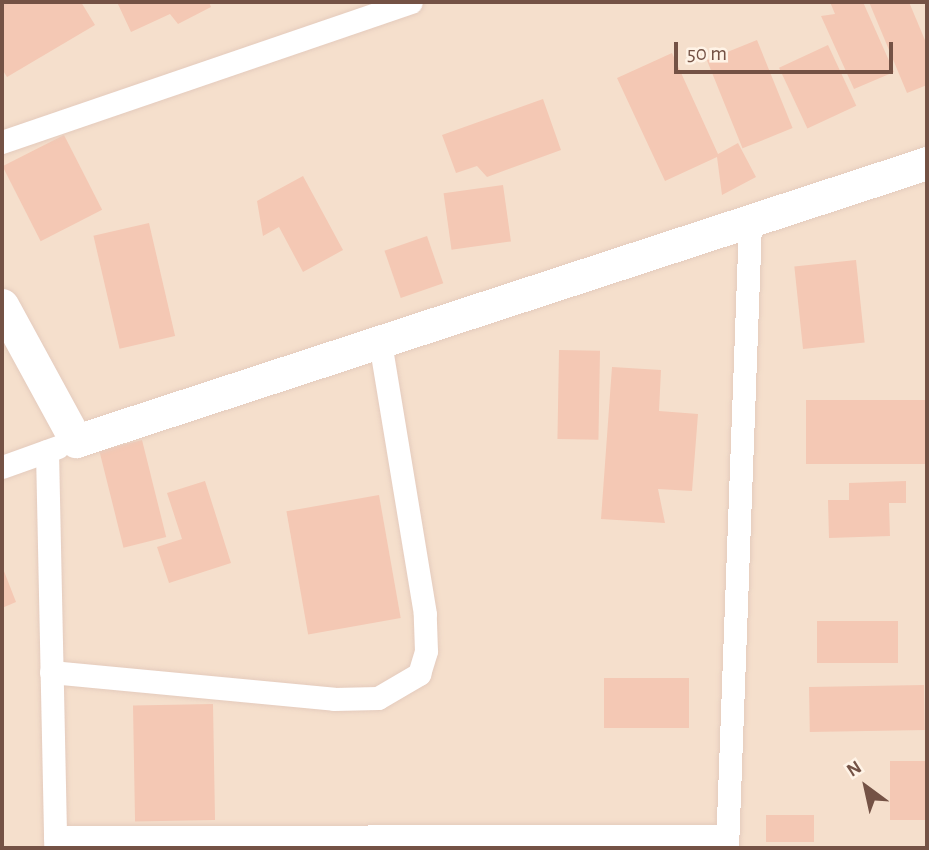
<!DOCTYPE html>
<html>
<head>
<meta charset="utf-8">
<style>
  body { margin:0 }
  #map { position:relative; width:929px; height:850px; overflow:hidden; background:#fdeede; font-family:"Alegreya Sans",sans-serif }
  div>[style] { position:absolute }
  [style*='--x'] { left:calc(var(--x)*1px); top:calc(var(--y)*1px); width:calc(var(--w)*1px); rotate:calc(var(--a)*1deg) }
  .residential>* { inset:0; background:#f5dfcc; transform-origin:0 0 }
  .building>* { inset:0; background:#f4c8b4; transform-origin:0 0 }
  .roads { filter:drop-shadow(0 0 2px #e4cbbd) drop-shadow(0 0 2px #e4cbbd) }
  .minor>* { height:23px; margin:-11.5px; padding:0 11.5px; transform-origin:11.5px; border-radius:11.5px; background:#fff }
  .secondary>* { height:33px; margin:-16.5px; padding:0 16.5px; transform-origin:16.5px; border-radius:16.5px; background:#fff }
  span { translate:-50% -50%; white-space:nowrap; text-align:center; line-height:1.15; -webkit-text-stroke:7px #fff3e6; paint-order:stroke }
  .frame { position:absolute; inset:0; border:4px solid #745245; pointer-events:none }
  .north { position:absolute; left:831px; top:752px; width:70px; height:70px; -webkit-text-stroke:5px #fff3e6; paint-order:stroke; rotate:327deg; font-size:19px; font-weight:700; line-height:28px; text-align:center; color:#745245 }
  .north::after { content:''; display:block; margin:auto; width:24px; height:32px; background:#745245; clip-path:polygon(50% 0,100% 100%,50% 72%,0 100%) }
  .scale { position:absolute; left:674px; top:42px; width:219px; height:32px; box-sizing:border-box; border:4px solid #745245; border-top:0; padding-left:9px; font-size:21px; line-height:24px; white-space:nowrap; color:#745245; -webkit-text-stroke:5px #fff3e6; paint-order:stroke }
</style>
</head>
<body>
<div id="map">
  <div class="residential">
    <i style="left:2px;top:2px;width:925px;height:846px"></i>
  </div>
  <div class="building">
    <i style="clip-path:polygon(2px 2px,81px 2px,95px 25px,7px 77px,2px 69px)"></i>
    <i style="clip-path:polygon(117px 2px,209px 2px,211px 7px,178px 24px,170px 14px,131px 32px)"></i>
    <i style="clip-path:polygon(830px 2px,863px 2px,894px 72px,854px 89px,821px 16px,835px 14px)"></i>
    <i style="clip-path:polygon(869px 2px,909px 2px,927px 45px,927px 85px,907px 93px)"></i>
    <i style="left:757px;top:40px;width:95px;height:54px;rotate:68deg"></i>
    <i style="left:828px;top:45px;width:67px;height:54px;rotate:65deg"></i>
    <i style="clip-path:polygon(672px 53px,718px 154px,738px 143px,756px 177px,722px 195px,717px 157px,665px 181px,617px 78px)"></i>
    <i style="clip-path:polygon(543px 99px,561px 150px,487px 177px,477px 166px,456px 173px,442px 135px)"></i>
    <i style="left:64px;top:135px;width:84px;height:69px;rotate:63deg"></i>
    <i style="clip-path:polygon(303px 176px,343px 250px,303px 272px,279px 227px,263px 236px,257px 201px)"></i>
    <i style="left:503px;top:185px;width:57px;height:60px;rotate:82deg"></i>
    <i style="left:149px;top:223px;width:116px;height:57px;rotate:77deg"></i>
    <i style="left:427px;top:236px;width:50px;height:45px;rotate:71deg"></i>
    <i style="left:856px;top:260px;width:83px;height:62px;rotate:84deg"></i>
    <i style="left:559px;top:350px;width:41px;height:89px;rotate:1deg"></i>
    <i style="clip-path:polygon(612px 367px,661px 370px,659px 411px,698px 414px,692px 491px,658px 489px,665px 523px,601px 519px)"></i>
    <i style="left:927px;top:400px;width:64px;height:121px;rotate:90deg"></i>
    <i style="left:142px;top:440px;width:100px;height:44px;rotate:76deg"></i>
    <i style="clip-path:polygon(205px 481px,231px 563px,169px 583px,157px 547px,182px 539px,167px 493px)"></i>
    <i style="clip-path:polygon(906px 481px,906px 503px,889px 503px,890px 536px,829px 538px,828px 500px,849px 500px,849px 483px)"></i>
    <i style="left:379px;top:495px;width:125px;height:94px;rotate:80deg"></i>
    <i style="clip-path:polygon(2px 566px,16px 602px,2px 608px)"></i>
    <i style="left:898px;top:621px;width:42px;height:81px;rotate:90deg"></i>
    <i style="left:604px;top:678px;width:85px;height:50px"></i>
    <i style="left:924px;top:685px;width:45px;height:115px;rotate:89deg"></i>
    <i style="left:213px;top:704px;width:116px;height:80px;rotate:89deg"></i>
    <i style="left:890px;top:761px;width:37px;height:59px"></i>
    <i style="left:766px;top:815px;width:48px;height:27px"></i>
  </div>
  <div class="roads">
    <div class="minor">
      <i style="--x:2;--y:142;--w:432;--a:-18.9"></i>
      <i style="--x:47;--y:451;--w:397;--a:88.8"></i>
      <i style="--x:2;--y:467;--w:59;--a:-19.7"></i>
      <i style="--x:51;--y:672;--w:284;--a:5.4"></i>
      <i style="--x:334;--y:699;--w:44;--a:-1.3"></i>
      <i style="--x:378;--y:698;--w:48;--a:-30.3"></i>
      <i style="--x:419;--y:674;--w:24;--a:-73"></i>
      <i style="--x:426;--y:651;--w:37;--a:-92"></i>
      <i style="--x:425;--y:614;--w:277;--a:-99.4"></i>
      <i style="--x:55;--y:837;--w:672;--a:-0.09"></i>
      <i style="--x:727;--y:848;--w:624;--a:-87.89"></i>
    </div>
    <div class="secondary">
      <i style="--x:2;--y:305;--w:155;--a:61.4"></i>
      <i style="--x:76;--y:441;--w:895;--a:-18.09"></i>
    </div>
  </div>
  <div class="frame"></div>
  <div class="north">N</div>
  <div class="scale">50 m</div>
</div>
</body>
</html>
